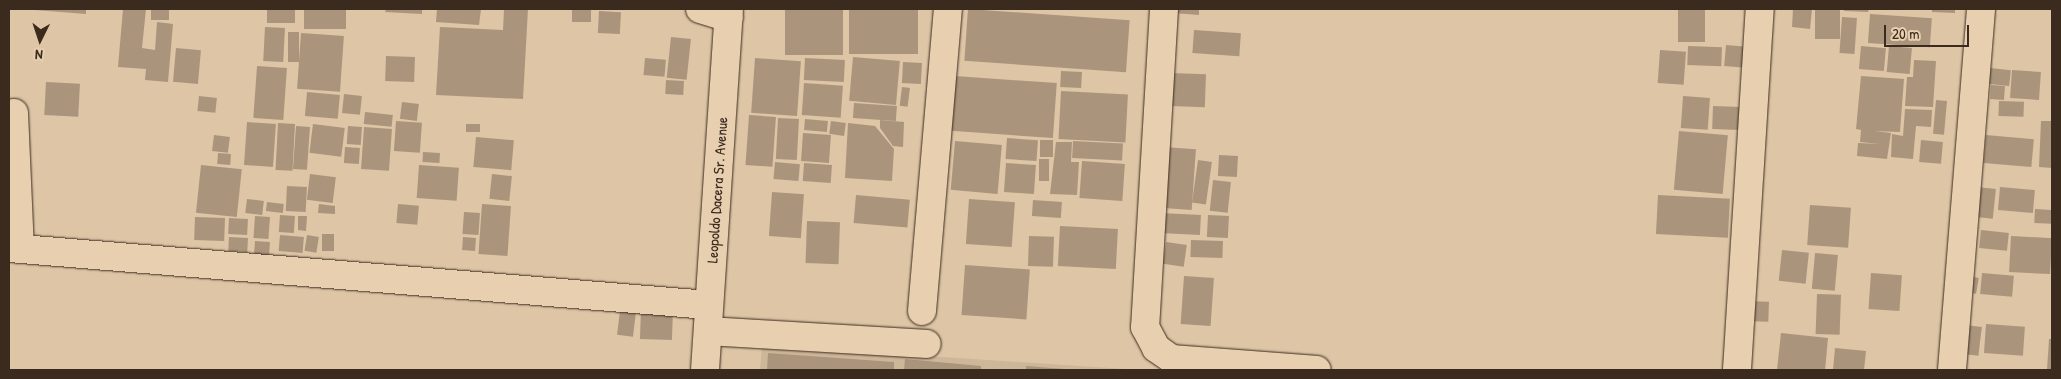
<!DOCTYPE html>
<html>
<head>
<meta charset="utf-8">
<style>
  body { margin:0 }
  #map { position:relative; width:2061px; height:379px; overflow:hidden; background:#ddc5a6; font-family:"Patrick Hand",sans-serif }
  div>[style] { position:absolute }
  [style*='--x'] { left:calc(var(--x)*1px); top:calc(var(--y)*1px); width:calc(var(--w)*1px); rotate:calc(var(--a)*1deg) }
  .built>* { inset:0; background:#ceb799 }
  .building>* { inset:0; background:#aa957c; transform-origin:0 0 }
  .roads { filter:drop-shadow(0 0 1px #3b2a1e) drop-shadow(0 0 1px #3b2a1e) }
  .minor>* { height:28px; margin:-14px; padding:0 14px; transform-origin:14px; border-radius:14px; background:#e7cfaf }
  .major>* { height:28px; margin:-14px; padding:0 14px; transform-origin:14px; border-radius:14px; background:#e7cfaf }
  span { translate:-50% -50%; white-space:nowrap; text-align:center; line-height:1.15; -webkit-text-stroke:5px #e7cfaf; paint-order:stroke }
  .street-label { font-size:15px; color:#3b2a1e }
  .frame { position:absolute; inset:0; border:10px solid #3b2a1e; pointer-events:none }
  .north { position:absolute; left:15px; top:15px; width:50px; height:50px; -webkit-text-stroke:4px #e7cfaf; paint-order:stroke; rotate:184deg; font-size:14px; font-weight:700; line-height:20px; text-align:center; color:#3b2a1e }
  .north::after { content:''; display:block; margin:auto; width:18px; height:22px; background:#3b2a1e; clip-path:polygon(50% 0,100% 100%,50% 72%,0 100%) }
  .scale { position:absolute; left:1884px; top:25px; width:85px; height:22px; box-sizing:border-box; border:2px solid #3b2a1e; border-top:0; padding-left:6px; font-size:15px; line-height:18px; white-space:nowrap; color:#3b2a1e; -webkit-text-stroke:4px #e7cfaf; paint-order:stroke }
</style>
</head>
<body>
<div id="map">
  <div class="built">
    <i style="clip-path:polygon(762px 345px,1140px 370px,760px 370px)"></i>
  </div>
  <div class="building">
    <i style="clip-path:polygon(35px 9px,86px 9px,86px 14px,35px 10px)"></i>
    <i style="clip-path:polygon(123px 9px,146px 9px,142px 48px,155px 50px,157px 22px,173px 24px,168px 82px,145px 80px,146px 69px,118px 67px)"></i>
    <i style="left:151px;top:9px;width:18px;height:11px"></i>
    <i style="left:267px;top:9px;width:28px;height:14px"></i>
    <i style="left:304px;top:9px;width:42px;height:20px"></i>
    <i style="clip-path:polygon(386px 9px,422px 9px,422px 14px,385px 12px)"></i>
    <i style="clip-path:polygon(437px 9px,481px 9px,479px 25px,436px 22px)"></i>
    <i style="clip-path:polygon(504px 9px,528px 9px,523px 99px,436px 95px,440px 27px,503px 30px)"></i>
    <i style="left:572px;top:9px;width:19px;height:13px"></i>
    <i style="left:785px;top:9px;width:58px;height:46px"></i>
    <i style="left:849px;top:9px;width:69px;height:45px"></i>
    <i style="left:968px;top:9px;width:162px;height:52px;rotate:4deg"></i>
    <i style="clip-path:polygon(1173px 9px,1199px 9px,1199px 15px,1173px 13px)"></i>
    <i style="left:1678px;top:9px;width:27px;height:33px"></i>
    <i style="clip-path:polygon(1793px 9px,1812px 9px,1810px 29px,1792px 27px)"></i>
    <i style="left:1815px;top:9px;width:25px;height:30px"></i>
    <i style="clip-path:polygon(1844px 9px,1869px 9px,1868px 12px,1844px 11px)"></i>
    <i style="clip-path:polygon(1932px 9px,1955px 9px,1955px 13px,1932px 12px)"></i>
    <i style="left:599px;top:11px;width:22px;height:22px;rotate:3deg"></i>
    <i style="left:1870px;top:14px;width:62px;height:29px;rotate:4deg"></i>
    <i style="left:1842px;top:17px;width:15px;height:36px;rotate:4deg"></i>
    <i style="left:265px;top:27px;width:20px;height:34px;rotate:3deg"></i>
    <i style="left:1194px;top:30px;width:47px;height:23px;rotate:4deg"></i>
    <i style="left:288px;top:32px;width:11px;height:30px"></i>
    <i style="left:301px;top:33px;width:43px;height:56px;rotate:4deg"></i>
    <i style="left:671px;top:37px;width:20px;height:41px;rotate:6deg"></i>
    <i style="left:1726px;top:45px;width:24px;height:21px;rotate:5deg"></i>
    <i style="left:1688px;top:46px;width:34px;height:19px;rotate:2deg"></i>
    <i style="left:1861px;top:46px;width:25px;height:23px;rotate:5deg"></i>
    <i style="left:1889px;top:46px;width:23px;height:26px;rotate:5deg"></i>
    <i style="left:176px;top:48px;width:25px;height:34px;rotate:5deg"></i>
    <i style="left:1660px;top:50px;width:26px;height:33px;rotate:4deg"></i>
    <i style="left:386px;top:56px;width:29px;height:25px;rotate:2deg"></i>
    <i style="left:853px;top:57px;width:47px;height:44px;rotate:5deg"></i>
    <i style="left:645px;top:58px;width:21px;height:17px;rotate:5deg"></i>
    <i style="left:755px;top:58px;width:46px;height:55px;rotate:4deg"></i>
    <i style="left:805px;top:58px;width:40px;height:22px;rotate:3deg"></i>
    <i style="clip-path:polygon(1914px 60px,1936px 61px,1933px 107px,1905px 106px,1907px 77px,1913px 77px)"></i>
    <i style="left:903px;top:62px;width:19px;height:21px;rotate:3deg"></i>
    <i style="left:257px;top:66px;width:30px;height:52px;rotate:4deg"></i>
    <i style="left:1981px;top:67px;width:30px;height:16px;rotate:6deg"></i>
    <i style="left:2012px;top:70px;width:29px;height:28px;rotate:4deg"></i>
    <i style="left:1061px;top:71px;width:21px;height:16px;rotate:3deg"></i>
    <i style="left:1171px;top:73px;width:35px;height:33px;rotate:2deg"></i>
    <i style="left:955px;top:76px;width:102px;height:55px;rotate:4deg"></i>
    <i style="clip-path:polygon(1861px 76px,1904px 79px,1900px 132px,1874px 131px,1891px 133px,1887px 159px,1857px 156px,1858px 143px,1880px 144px,1860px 142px,1861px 130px,1856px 129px)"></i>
    <i style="left:666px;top:80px;width:18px;height:14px;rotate:3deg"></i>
    <i style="left:46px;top:82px;width:34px;height:33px;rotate:3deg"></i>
    <i style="left:804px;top:83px;width:39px;height:32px;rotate:4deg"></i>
    <i style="left:1991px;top:85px;width:14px;height:14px;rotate:4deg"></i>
    <i style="left:902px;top:87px;width:8px;height:19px;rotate:7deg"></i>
    <i style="left:1061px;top:91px;width:67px;height:48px;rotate:3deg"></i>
    <i style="left:307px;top:92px;width:33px;height:24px;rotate:5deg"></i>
    <i style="left:344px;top:94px;width:18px;height:19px;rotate:6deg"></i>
    <i style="left:199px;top:96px;width:18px;height:15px;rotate:6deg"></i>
    <i style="left:1683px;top:96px;width:27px;height:32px;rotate:4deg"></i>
    <i style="left:1936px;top:100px;width:11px;height:34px;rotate:5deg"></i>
    <i style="left:1999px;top:101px;width:25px;height:15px;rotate:2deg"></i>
    <i style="left:402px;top:102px;width:17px;height:17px;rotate:7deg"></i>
    <i style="left:854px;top:103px;width:43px;height:15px;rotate:4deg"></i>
    <i style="left:1713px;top:106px;width:28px;height:23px;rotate:2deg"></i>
    <i style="clip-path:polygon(1905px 109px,1932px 110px,1931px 127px,1916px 126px,1913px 159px,1891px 157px,1892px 134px,1903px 136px)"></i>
    <i style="left:365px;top:112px;width:28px;height:12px;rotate:6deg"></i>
    <i style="left:749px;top:115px;width:27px;height:50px;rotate:4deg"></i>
    <i style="left:778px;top:118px;width:21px;height:41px;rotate:3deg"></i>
    <i style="left:805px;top:119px;width:23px;height:11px;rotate:5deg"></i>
    <i style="clip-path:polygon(880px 120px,904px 122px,903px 147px,893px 146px,880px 128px)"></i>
    <i style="left:396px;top:121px;width:26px;height:30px;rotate:4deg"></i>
    <i style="left:831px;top:121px;width:15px;height:13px;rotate:8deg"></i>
    <i style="clip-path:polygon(2041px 121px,2052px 121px,2052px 168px,2039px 167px)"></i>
    <i style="left:247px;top:122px;width:29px;height:43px;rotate:4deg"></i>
    <i style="left:278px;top:123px;width:17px;height:47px;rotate:3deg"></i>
    <i style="clip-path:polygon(848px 123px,875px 126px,894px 149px,892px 181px,845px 178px)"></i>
    <i style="left:313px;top:124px;width:32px;height:29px;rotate:7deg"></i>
    <i style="left:466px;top:124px;width:14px;height:8px"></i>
    <i style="left:296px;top:126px;width:14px;height:43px;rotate:4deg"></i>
    <i style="left:348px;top:126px;width:14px;height:18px;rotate:4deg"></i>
    <i style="left:364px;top:127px;width:28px;height:42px;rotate:4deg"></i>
    <i style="left:1679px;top:131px;width:49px;height:59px;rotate:5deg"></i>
    <i style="left:803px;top:133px;width:28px;height:28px;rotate:4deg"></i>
    <i style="left:214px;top:135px;width:16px;height:16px;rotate:7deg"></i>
    <i style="left:1986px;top:135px;width:48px;height:28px;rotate:5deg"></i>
    <i style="left:476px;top:137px;width:38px;height:30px;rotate:5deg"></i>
    <i style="left:1007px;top:138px;width:31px;height:21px;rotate:4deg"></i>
    <i style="left:1040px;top:140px;width:13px;height:17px"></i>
    <i style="left:1921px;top:140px;width:22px;height:22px;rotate:5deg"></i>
    <i style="left:955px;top:141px;width:47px;height:49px;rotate:5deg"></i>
    <i style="left:1073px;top:141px;width:50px;height:17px;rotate:3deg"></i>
    <i style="clip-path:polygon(1056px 142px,1072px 142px,1071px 162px,1079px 162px,1077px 195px,1050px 194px)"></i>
    <i style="left:345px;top:147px;width:15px;height:16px;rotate:4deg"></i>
    <i style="left:1164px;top:147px;width:32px;height:61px;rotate:4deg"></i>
    <i style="left:423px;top:152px;width:17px;height:10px;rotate:3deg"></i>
    <i style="left:218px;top:153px;width:13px;height:11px;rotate:4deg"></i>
    <i style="left:1219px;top:155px;width:19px;height:21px;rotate:3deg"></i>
    <i style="left:1039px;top:159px;width:10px;height:22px"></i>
    <i style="left:1198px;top:160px;width:14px;height:43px;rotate:8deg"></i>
    <i style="left:1082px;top:161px;width:43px;height:37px;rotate:4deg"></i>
    <i style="left:775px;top:162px;width:25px;height:17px;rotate:5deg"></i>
    <i style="left:804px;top:163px;width:28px;height:18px;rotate:4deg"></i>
    <i style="left:1006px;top:163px;width:30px;height:29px;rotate:4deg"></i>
    <i style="left:201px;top:165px;width:41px;height:48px;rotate:6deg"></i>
    <i style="left:419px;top:165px;width:40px;height:33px;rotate:4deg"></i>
    <i style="left:310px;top:174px;width:26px;height:26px;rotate:7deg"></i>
    <i style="left:492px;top:174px;width:20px;height:25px;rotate:6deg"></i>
    <i style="left:1213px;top:180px;width:18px;height:31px;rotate:6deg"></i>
    <i style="left:287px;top:186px;width:20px;height:25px;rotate:3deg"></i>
    <i style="left:1977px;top:187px;width:19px;height:30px;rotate:6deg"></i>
    <i style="left:2000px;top:187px;width:35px;height:23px;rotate:5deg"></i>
    <i style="left:772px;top:192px;width:32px;height:44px;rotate:4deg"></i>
    <i style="left:856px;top:195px;width:54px;height:28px;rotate:5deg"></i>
    <i style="left:1658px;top:195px;width:72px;height:39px;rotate:3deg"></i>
    <i style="left:247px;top:199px;width:17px;height:14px;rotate:7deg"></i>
    <i style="left:969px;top:199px;width:46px;height:45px;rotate:4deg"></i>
    <i style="left:1033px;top:200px;width:29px;height:16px;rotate:4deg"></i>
    <i style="left:267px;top:202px;width:17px;height:9px;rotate:7deg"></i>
    <i style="clip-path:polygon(319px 204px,335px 206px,335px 214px,318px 213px)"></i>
    <i style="left:398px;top:204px;width:21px;height:19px;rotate:5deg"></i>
    <i style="left:482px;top:204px;width:29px;height:50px;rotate:4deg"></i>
    <i style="left:1810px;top:205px;width:41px;height:40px;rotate:4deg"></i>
    <i style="left:2035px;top:209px;width:17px;height:14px;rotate:3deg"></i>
    <i style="left:464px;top:212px;width:16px;height:22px;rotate:4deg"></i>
    <i style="left:1161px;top:213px;width:40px;height:20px;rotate:3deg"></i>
    <i style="left:280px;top:215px;width:15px;height:17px;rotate:4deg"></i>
    <i style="left:1208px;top:215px;width:21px;height:22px;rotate:3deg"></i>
    <i style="left:255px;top:216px;width:15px;height:22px;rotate:4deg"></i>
    <i style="clip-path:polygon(298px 216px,307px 216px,306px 231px,298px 230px)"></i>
    <i style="left:195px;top:217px;width:30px;height:23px;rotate:2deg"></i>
    <i style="left:229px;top:218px;width:19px;height:16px;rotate:3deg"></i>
    <i style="left:807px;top:221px;width:33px;height:42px;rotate:2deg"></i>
    <i style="left:1060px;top:226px;width:58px;height:40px;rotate:3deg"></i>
    <i style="left:1981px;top:230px;width:28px;height:18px;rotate:6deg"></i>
    <i style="left:322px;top:234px;width:12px;height:17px"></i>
    <i style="left:280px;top:235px;width:24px;height:16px;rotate:5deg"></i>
    <i style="left:307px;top:235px;width:12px;height:16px;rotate:9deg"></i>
    <i style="left:1029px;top:236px;width:25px;height:30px;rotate:2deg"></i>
    <i style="left:2011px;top:236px;width:41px;height:36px;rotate:3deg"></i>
    <i style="left:229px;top:237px;width:19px;height:14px;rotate:3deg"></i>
    <i style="left:463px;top:237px;width:13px;height:13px;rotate:4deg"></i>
    <i style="left:1191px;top:240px;width:32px;height:17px;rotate:2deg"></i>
    <i style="left:255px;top:241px;width:15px;height:15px;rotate:4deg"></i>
    <i style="left:1166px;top:242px;width:21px;height:22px;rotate:8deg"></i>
    <i style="left:1782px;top:250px;width:27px;height:31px;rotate:6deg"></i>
    <i style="left:1815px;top:253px;width:23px;height:36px;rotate:5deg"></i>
    <i style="left:965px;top:265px;width:65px;height:50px;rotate:4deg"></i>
    <i style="left:1871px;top:273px;width:31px;height:36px;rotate:4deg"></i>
    <i style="left:1982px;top:273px;width:32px;height:21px;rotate:5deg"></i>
    <i style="left:1184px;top:276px;width:30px;height:48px;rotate:4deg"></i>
    <i style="left:1968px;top:276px;width:11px;height:16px;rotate:10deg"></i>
    <i style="left:1817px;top:294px;width:24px;height:40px;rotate:2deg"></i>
    <i style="left:1746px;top:301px;width:23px;height:20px;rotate:2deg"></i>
    <i style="left:641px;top:309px;width:32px;height:30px;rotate:2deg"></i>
    <i style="left:620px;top:311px;width:16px;height:24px;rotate:7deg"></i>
    <i style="left:1986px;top:324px;width:39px;height:29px;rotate:4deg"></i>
    <i style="left:1965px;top:325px;width:17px;height:29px;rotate:7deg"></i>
    <i style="clip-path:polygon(1781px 333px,1828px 338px,1825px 370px,1777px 370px)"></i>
    <i style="clip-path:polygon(2049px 339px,2052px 339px,2052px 370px,2047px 370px)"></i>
    <i style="clip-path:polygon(1835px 348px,1866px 351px,1864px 370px,1833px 370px)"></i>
    <i style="clip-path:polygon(768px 353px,894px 362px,894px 370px,767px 370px)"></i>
    <i style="clip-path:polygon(905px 359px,981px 366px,981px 370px,904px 370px)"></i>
    <i style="clip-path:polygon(1026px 366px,1065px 369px,1065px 370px,1026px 370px)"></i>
  </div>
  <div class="roads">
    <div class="minor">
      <i style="--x:700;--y:9;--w:30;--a:17"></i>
      <i style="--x:1164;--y:9;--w:319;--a:93.4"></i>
      <i style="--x:1145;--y:327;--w:24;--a:62"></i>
      <i style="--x:1156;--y:348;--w:19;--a:35"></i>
      <i style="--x:1172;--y:359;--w:145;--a:4.3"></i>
      <i style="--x:14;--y:113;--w:135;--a:87.5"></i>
      <i style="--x:9;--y:248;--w:702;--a:4.66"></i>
      <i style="--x:922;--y:311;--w:303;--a:-85.1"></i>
      <i style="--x:708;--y:331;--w:219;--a:3.4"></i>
      <i style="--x:1737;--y:370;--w:362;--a:-86.4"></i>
      <i style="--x:1952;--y:370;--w:362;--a:-85.4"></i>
    </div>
    <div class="major">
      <i style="--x:705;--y:370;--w:362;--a:-86.2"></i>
    </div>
  </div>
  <div class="street-label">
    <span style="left:717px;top:190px;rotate:-86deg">Leopoldo Dacera Sr. Avenue</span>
  </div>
  <div class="frame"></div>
  <div class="north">N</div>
  <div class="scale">20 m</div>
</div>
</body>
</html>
